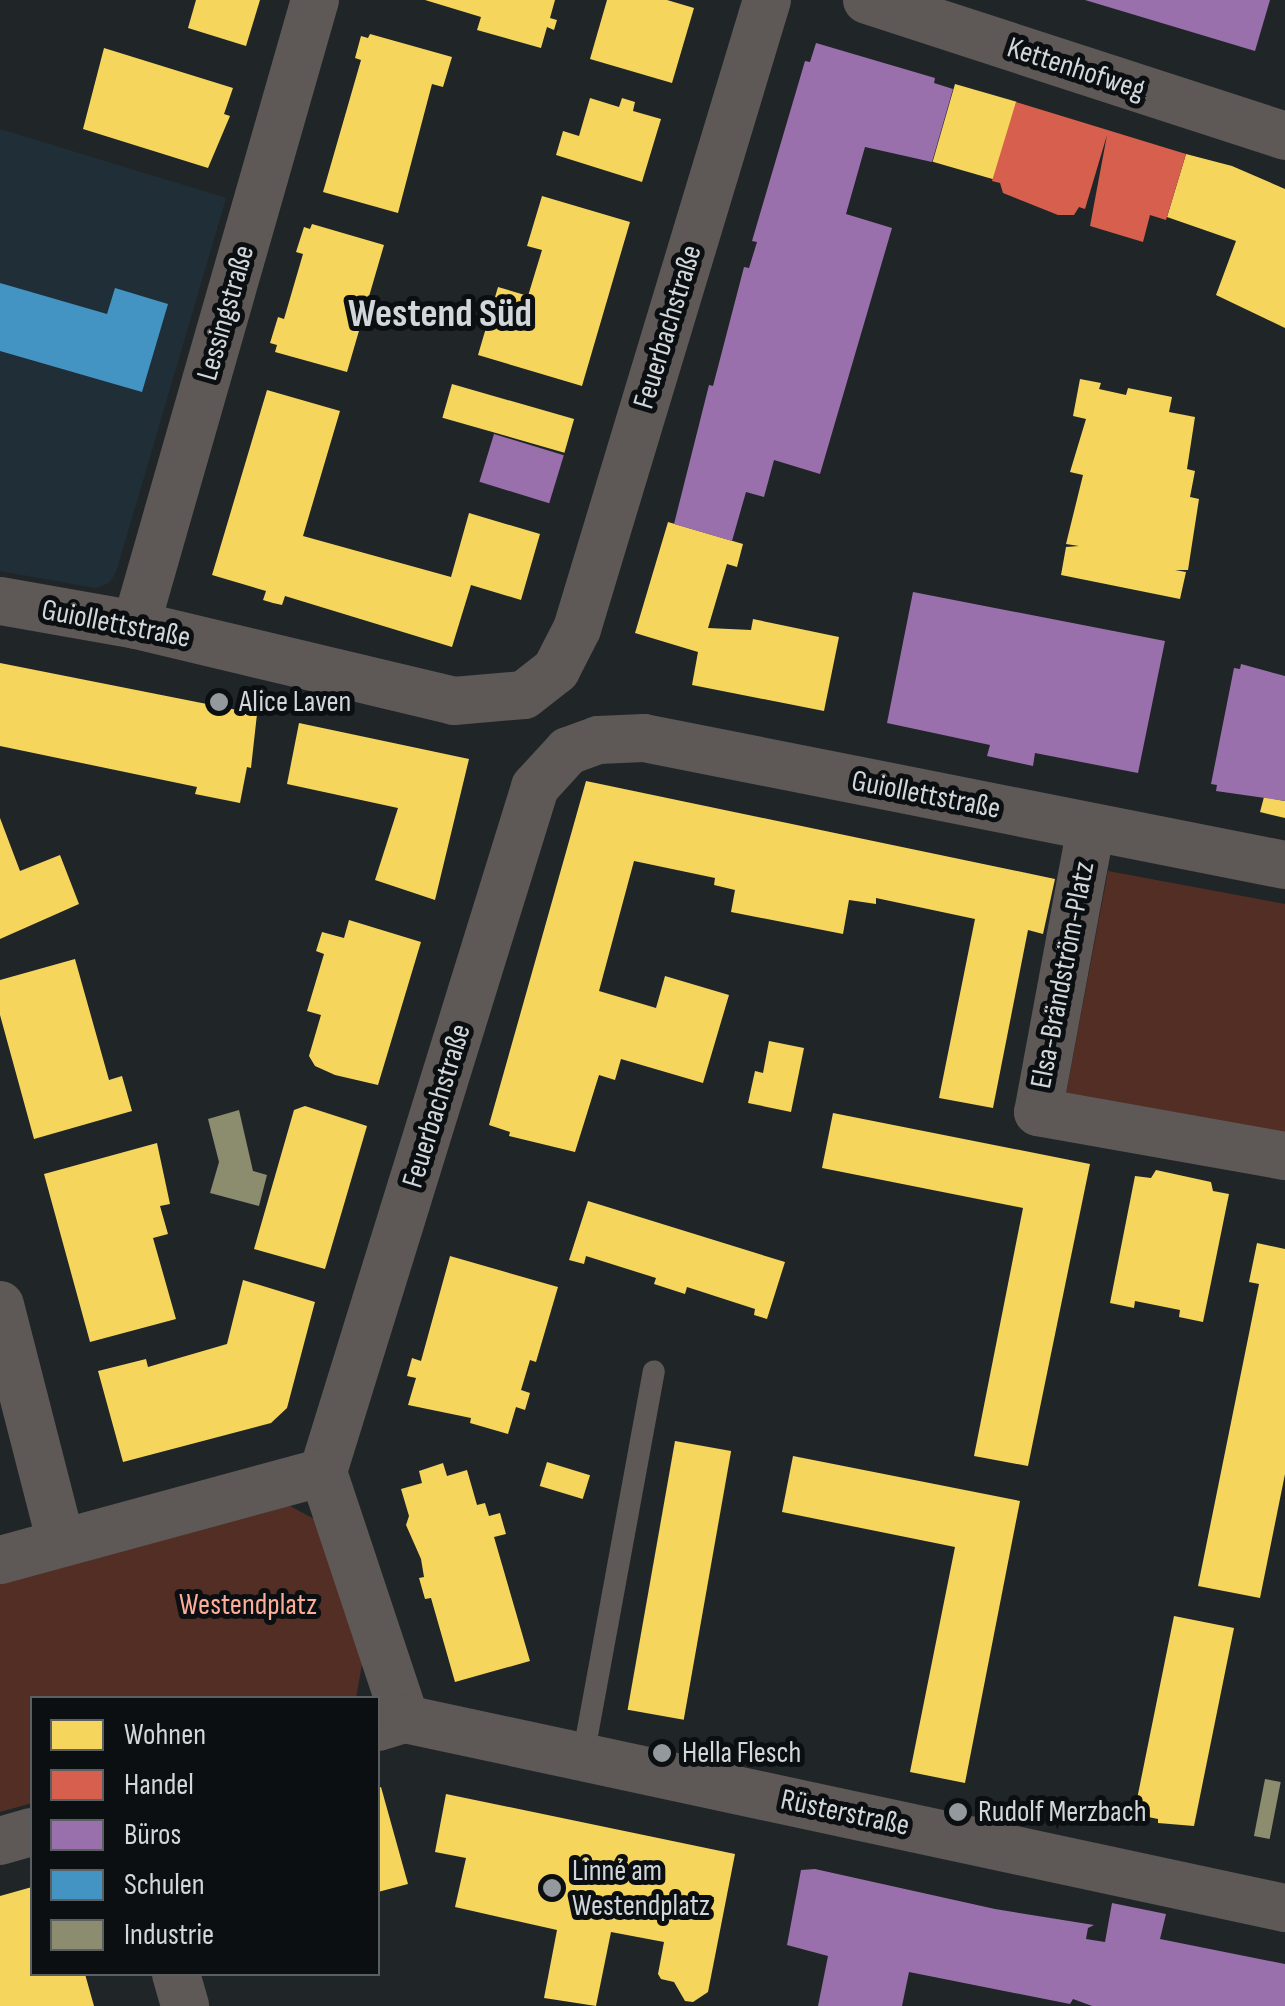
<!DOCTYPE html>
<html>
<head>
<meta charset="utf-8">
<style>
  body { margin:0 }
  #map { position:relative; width:1285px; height:2006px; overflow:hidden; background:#202628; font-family:"Sofia Sans Condensed",sans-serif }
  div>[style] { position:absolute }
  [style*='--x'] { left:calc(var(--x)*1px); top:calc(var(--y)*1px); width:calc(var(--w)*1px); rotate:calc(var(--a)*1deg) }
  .built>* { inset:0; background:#202f37 }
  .green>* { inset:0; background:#532e25 }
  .homes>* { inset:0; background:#f6d55c; transform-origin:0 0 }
  .shops>* { inset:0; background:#d6604d }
  .offices>* { inset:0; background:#9970ab; transform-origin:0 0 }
  .schools>* { inset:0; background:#4393c3 }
  .industry>* { inset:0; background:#8c8c6e; transform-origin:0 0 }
  .service>* { height:22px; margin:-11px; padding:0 11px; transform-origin:11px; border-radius:11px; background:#5e5856 }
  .minor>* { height:48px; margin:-24px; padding:0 24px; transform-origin:24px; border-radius:24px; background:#5e5856 }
  .dots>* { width:28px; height:28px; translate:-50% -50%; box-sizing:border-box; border:5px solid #0b0f11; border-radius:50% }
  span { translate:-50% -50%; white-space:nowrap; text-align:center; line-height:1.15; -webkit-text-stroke:10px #0b0f11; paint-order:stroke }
  .street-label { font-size:30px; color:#d1d7da }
  .poi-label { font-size:30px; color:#d1d7da }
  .left { translate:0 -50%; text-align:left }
  .park-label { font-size:30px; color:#fead98 }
  .district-label { font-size:40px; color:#d1d7da; font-weight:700 }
  .legend { position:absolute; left:30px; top:1696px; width:350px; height:280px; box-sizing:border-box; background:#0b0f11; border:2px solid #5a5f61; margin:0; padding:12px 18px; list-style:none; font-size:30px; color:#d1d7da }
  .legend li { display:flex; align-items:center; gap:20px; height:50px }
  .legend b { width:50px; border:2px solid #5a5f61 }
</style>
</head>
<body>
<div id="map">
  <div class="built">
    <i style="clip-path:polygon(0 129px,226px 198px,116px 572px,109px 583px,96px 588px,0 571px)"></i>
  </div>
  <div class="green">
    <i style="clip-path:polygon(1108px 871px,1285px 904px,1285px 1138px,1065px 1099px)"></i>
    <i style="clip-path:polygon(288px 1505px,318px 1521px,363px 1659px,356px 1698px,32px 1698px,32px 1803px,0 1812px,0 1576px)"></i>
  </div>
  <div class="homes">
    <i style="clip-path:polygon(196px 0,260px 0,246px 46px,188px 28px)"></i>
    <i style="clip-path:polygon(425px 0,555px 0,550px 18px,557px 20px,554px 30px,547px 27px,541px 48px,477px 30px,481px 17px)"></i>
    <i style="clip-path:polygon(607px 0,667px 0,694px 8px,672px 83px,590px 59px)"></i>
    <i style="clip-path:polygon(370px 34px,452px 57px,443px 87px,432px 84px,398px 213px,323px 192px,361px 60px,355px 58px,361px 36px,368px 38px)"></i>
    <i style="clip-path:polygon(104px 48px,233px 88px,224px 114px,230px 116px,208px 168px,83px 129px)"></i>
    <i style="left:955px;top:84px;width:64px;height:81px;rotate:16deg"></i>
    <i style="clip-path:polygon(590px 98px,619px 107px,622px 98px,635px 102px,633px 111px,661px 119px,642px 182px,556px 155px,563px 131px,579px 136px)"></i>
    <i style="clip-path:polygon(1186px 154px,1232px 166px,1285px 189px,1285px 328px,1216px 295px,1236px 241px,1167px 217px)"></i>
    <i style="clip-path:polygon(542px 196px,630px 222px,582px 386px,478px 355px,498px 287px,528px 296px,542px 250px,527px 246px)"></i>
    <i style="clip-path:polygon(312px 224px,384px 245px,347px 372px,275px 352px,277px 345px,270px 343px,278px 317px,284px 319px,303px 254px,296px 252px,304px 227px,310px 229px)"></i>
    <i style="clip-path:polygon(1080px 379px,1101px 383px,1099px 389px,1126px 395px,1128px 388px,1172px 397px,1169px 412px,1195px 417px,1187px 469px,1195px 471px,1190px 497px,1199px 499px,1188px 570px,1175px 570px,1186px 572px,1180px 599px,1061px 575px,1066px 547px,1079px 546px,1066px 544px,1083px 475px,1070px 472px,1086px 419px,1073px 416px)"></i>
    <i style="left:452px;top:384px;width:127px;height:35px;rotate:16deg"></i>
    <i style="clip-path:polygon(267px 390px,340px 411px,303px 536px,451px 577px,469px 513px,540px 534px,521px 600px,471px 585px,452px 647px,285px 596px,282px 605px,273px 603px,263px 600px,266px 591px,212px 575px)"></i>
    <i style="clip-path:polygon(668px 522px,743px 544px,737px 567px,727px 564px,708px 628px,751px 630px,753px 619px,839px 637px,824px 711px,692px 685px,698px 652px,635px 633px)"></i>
    <i style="clip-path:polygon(0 663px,257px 714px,251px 768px,247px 767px,240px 803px,195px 794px,197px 787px,0 746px)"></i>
    <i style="clip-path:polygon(299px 723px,469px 759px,435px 900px,375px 880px,398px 808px,287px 784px)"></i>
    <i style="clip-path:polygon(586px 781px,1055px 879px,1043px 934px,1028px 930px,993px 1108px,939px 1098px,975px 919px,876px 898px,876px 904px,849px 900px,843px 934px,731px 912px,735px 890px,714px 885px,715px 878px,634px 861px,599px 991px,656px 1008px,665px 976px,729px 995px,703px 1083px,621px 1059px,615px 1080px,599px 1075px,575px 1152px,509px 1136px,510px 1132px,489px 1125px)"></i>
    <i style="clip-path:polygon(1264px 797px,1285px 801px,1285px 818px,1260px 812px)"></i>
    <i style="clip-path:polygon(0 818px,20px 871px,60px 855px,79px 904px,0 939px)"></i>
    <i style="clip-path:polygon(349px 920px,421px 942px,378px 1085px,335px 1075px,315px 1066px,309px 1056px,321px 1015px,307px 1011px,324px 954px,316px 951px,322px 932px,344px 938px)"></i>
    <i style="clip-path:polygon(75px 959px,109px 1080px,122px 1076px,132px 1111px,34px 1139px,0 1015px,0 980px)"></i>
    <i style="clip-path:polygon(769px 1041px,804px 1048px,791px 1112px,748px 1103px,755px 1071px,763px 1073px)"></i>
    <i style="clip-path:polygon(305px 1106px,367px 1126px,325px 1269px,254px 1249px,294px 1110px)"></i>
    <i style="clip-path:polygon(833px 1113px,1090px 1164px,1028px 1466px,974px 1456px,1023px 1208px,822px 1168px)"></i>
    <i style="clip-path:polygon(157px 1143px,170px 1204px,160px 1206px,168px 1234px,153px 1238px,176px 1319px,90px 1342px,44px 1174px)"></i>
    <i style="clip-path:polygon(1156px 1170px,1211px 1182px,1213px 1191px,1229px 1194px,1203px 1322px,1179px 1317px,1180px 1310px,1135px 1301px,1134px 1308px,1110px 1303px,1135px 1176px,1151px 1178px)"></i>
    <i style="clip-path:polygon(588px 1201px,785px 1262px,767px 1319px,754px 1315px,755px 1309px,687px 1287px,685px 1294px,654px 1284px,656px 1278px,586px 1256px,584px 1264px,569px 1260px)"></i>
    <i style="clip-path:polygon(1257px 1243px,1285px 1249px,1285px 1474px,1260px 1598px,1198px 1586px,1259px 1284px,1249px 1282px)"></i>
    <i style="clip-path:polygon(450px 1256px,558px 1287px,536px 1362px,530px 1360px,521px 1390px,530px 1393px,525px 1410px,516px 1407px,508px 1434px,470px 1423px,471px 1418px,408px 1405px,416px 1378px,407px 1376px,412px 1358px,421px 1361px)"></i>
    <i style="clip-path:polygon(243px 1280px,315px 1302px,287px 1408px,271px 1423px,123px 1462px,98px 1371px,146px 1359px,148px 1367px,227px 1344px)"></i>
    <i style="left:675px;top:1441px;width:57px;height:273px;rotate:10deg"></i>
    <i style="clip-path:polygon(793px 1456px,1020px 1501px,965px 1783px,910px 1772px,955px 1547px,782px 1512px)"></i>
    <i style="left:547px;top:1462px;width:45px;height:25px;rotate:17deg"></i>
    <i style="clip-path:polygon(443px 1463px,447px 1476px,467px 1470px,477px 1505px,485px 1503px,489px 1516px,500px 1513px,506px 1534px,494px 1537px,530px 1661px,455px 1682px,431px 1598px,425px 1599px,419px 1578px,424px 1577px,421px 1559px,406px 1525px,409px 1516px,401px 1489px,422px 1483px,419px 1471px)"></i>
    <i style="clip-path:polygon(1174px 1616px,1234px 1628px,1194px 1826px,1158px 1823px,1158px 1819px,1134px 1814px)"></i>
    <i style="clip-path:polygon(381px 1787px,408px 1884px,378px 1892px,378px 1788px)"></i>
    <i style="clip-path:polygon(446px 1794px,735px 1854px,708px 1992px,693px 2002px,685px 2001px,674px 1982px,661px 1979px,658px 1974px,664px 1942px,611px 1932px,596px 2006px,544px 1998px,557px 1930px,455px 1907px,466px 1858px,435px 1852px)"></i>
    <i style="clip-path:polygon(32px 1887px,32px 1974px,85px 1974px,94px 2006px,0 2006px,0 1896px)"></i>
  </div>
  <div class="shops">
    <i style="clip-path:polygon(1016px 102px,1186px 154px,1166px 220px,1150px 215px,1143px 242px,1090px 226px,1107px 135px,1085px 209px,1079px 207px,1074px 215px,1058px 215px,1003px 193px,1000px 183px,992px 181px)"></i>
  </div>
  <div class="offices">
    <i style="clip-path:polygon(1085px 0,1270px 0,1255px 51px)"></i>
    <i style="clip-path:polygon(816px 43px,935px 78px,934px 83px,953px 89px,932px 162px,865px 147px,846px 214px,892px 228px,820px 474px,774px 460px,764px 497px,746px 492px,732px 541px,674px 524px,709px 385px,713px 386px,744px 267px,749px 268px,757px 242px,752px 241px,805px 61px,810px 62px)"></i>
    <i style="left:494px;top:434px;width:73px;height:50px;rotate:17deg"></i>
    <i style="clip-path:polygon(913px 592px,1165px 641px,1138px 773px,1035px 753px,1033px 766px,987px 756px,990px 745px,887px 723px)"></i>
    <i style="clip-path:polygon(1241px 664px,1285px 676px,1285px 801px,1216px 791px,1217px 785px,1211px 784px,1234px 668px,1240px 669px)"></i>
    <i style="clip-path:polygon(815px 1869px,995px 1909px,1094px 1925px,1088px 1928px,1086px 1939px,1105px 1942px,1112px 1903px,1166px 1914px,1160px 1939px,1285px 1964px,1285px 2006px,1092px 2006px,1073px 1999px,1070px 2004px,909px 1972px,902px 2006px,818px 2006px,828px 1956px,787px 1945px,801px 1870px)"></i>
  </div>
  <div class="schools">
    <i style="clip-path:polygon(0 283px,107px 314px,115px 288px,168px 304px,142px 392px,0 351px)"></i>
  </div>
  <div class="industry">
    <i style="clip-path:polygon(239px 1110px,253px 1171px,267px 1175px,259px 1206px,210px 1193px,219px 1162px,208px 1119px)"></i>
    <i style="left:1265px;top:1779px;width:16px;height:58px;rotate:11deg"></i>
  </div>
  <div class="service">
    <i style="--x:583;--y:1757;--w:392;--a:-79.6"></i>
  </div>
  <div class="minor">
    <i style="--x:867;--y:0;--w:440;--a:18"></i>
    <i style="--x:0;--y:601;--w:138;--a:10"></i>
    <i style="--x:136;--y:625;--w:327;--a:13.4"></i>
    <i style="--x:454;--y:701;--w:70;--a:-4.9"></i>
    <i style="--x:524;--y:695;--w:41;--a:-38"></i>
    <i style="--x:556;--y:670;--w:46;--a:-62.9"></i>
    <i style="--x:577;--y:629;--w:657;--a:-73.19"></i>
    <i style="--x:136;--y:625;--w:650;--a:-74.02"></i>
    <i style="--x:1091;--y:827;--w:290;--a:100.5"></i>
    <i style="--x:1038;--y:1112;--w:251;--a:10.1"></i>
    <i style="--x:0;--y:1305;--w:245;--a:75.6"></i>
    <i style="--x:323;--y:1472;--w:717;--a:-72.8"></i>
    <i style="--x:535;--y:787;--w:49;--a:-47.5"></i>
    <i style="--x:568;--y:751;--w:32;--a:-20"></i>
    <i style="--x:598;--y:740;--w:46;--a:-2.5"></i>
    <i style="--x:644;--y:738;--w:653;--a:11.21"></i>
    <i style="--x:323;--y:1472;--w:260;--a:71.6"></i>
    <i style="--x:0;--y:1560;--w:335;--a:-15.2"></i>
    <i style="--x:378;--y:1727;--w:28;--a:-17"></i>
    <i style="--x:405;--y:1719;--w:900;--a:12.12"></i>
    <i style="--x:0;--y:1841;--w:33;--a:-16"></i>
    <i style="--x:176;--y:1974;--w:33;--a:74"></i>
  </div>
  <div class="dots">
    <i style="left:219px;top:702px;background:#93999c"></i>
    <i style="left:662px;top:1753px;background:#93999c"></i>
    <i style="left:958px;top:1812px;background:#93999c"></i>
    <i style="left:552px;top:1888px;background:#93999c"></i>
  </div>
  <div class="street-label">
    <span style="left:1076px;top:69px;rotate:18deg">Kettenhofweg</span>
    <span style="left:226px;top:313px;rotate:-74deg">Lessingstraße</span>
    <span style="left:668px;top:327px;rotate:-73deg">Feuerbachstraße</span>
    <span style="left:116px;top:624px;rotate:11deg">Guiollettstraße</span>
    <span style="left:926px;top:795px;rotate:11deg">Guiollettstraße</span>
    <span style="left:1063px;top:975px;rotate:-79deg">Elsa-Brändström-Platz</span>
    <span style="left:437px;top:1106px;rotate:-73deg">Feuerbachstraße</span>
    <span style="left:845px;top:1813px;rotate:12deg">Rüsterstraße</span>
  </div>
  <div class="poi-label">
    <span class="left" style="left:239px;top:702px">Alice Laven</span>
    <span class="left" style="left:682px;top:1753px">Hella Flesch</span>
    <span class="left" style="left:978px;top:1812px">Rudolf Merzbach</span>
    <span class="left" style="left:572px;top:1888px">Linné am<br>Westendplatz</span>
  </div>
  <div class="park-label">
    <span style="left:248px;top:1605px">Westendplatz</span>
  </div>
  <div class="district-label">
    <span style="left:440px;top:314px">Westend Süd</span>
  </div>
  <ul class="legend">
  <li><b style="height:28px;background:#f6d55c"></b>Wohnen</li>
  <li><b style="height:28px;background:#d6604d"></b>Handel</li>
  <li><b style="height:28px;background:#9970ab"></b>Büros</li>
  <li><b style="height:28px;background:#4393c3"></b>Schulen</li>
  <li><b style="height:28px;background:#8c8c6e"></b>Industrie</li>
  </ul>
</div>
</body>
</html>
